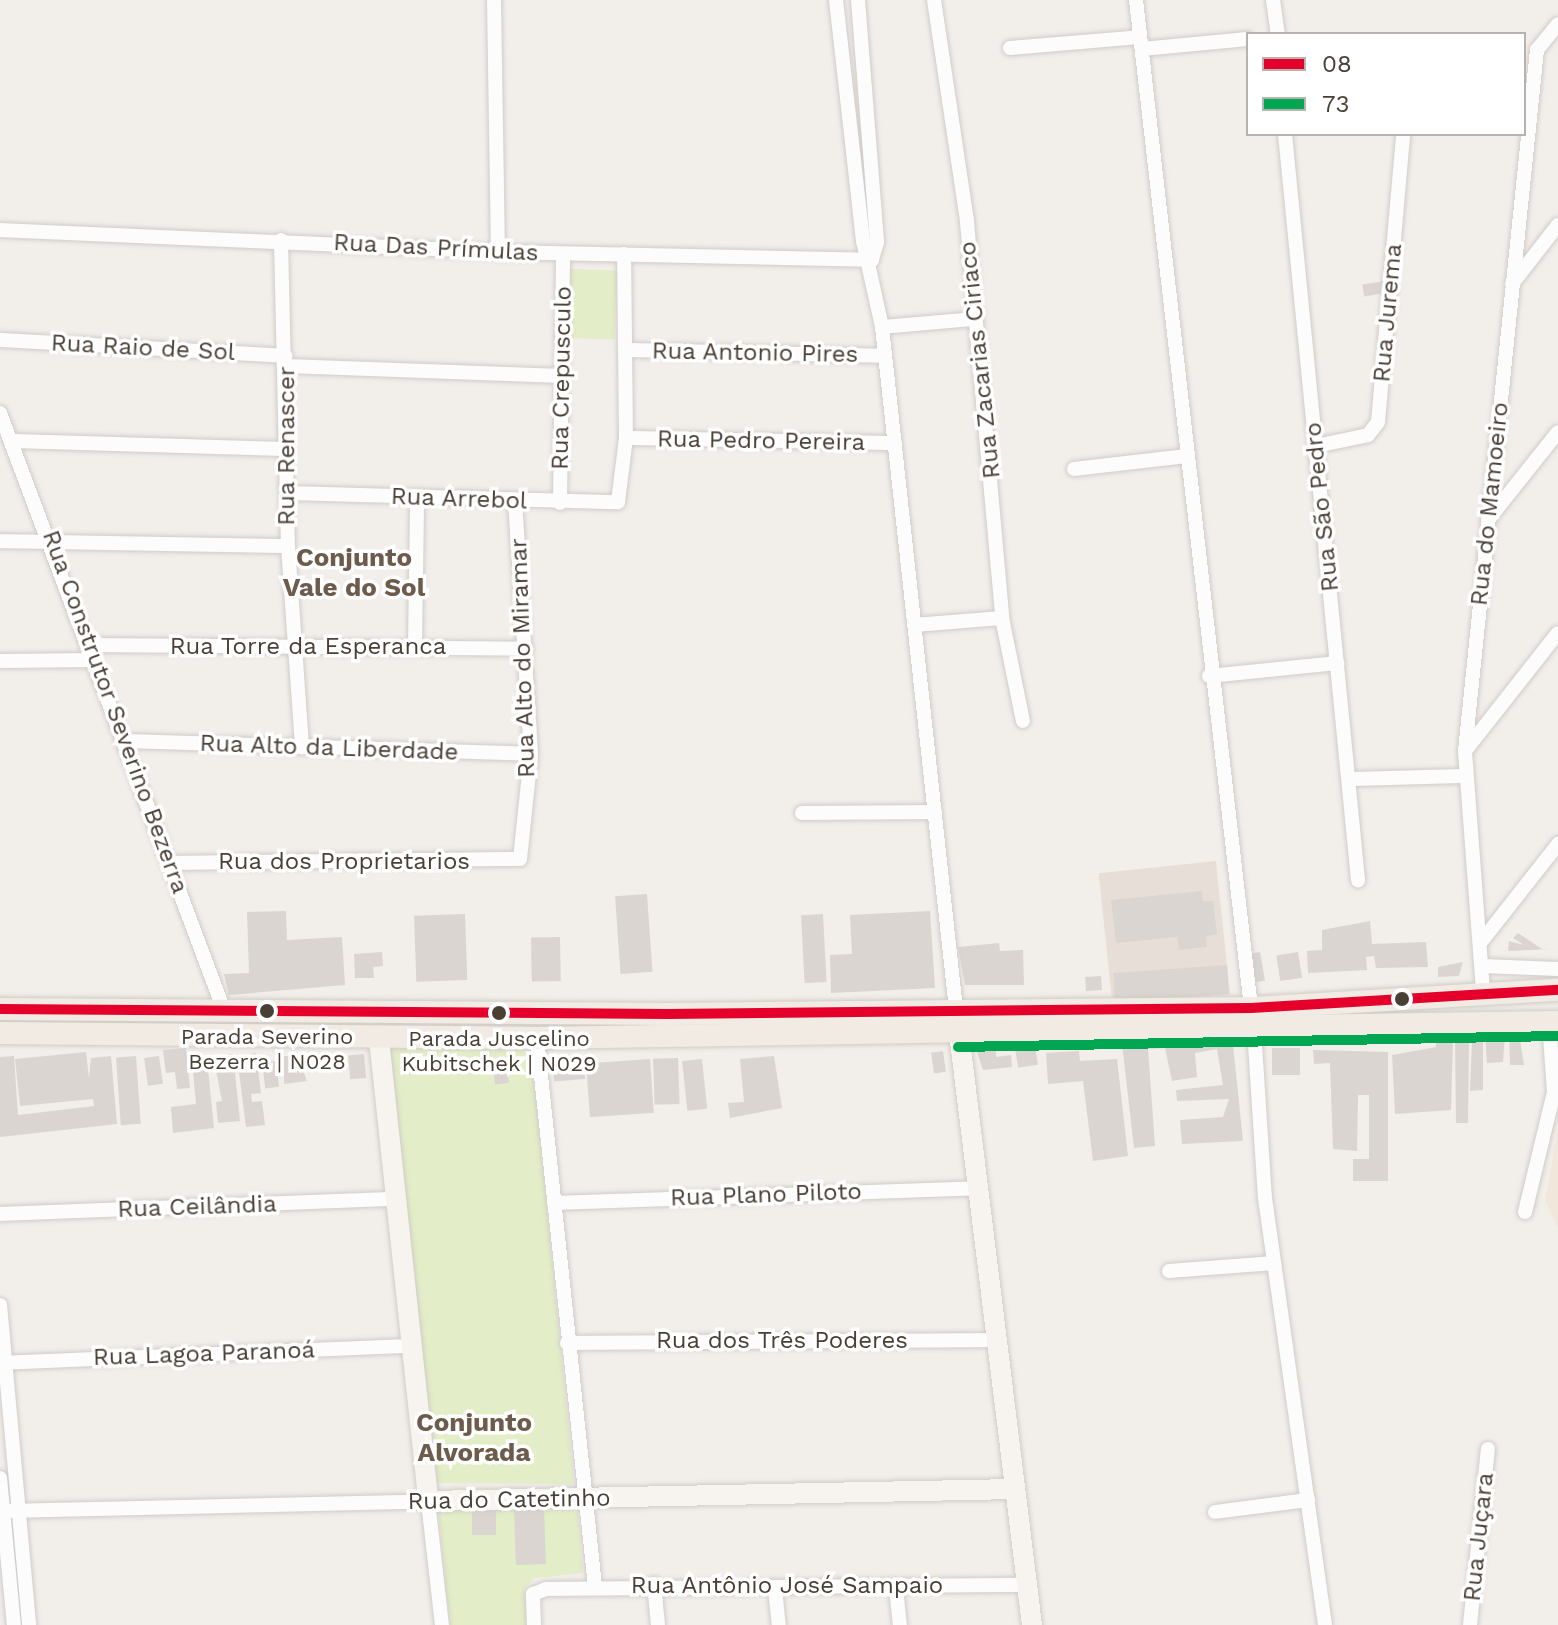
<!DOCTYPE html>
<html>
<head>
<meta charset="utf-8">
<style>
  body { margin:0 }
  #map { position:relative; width:1558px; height:1625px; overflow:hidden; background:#f2eeea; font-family:"Work Sans",sans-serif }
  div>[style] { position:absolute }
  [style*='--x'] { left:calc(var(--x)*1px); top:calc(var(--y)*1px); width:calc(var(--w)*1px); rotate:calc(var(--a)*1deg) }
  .residential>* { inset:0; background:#e7dfd7; transform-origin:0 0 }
  .education>* { inset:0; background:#f1e8db }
  .green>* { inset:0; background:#e3edc7; transform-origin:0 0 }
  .building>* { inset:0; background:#dad5d1; transform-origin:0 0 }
  .roads { filter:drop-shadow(0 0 2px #d0ccc7) drop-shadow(0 0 2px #d0ccc7) }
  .minor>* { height:14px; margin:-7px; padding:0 7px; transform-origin:7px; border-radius:7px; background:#fdfcfc }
  .secondary>* { height:20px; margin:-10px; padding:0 10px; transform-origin:10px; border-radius:10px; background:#f7f4ef }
  .primary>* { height:22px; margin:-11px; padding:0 11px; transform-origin:11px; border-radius:11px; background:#f1ebe4 }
  .bus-1>* { height:10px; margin:-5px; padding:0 5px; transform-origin:5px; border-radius:5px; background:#e4002b }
  .bus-2>* { height:10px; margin:-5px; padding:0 5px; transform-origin:5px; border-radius:5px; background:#00a651 }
  .dots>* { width:22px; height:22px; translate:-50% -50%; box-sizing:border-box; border:4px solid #fff; border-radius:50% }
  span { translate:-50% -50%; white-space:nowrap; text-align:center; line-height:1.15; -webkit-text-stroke:7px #fff; paint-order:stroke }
  .bus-label { font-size:22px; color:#493f35 }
  .street-label { font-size:24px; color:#493f35 }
  .neighbourhood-label { font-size:26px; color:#6d5b4b; font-weight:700 }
  .legend { position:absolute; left:1246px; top:32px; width:280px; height:104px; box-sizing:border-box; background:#fff; border:2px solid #b6b2ae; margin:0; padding:10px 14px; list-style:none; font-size:24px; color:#493f35 }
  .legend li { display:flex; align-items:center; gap:16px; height:40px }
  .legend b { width:40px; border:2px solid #b6b2ae }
</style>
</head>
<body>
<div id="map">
  <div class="residential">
    <i style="left:1216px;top:861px;width:134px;height:118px;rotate:84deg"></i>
  </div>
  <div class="education">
    <i style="clip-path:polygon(1558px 1127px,1558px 1228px,1545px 1201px)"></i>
  </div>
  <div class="green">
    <i style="left:571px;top:269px;width:46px;height:69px;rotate:2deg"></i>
    <i style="clip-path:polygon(511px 1042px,532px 1058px,574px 1484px,431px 1483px,388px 1058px,391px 1047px)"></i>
    <i style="clip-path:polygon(577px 1503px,583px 1573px,534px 1578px,524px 1590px,528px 1625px,450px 1625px,438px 1508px)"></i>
  </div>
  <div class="building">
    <i style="left:1385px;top:281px;width:12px;height:23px;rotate:81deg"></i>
    <i style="clip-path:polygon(1202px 891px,1203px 901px,1213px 901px,1217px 934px,1206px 936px,1207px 947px,1179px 950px,1177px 937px,1116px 943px,1111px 900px)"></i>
    <i style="left:647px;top:894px;width:78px;height:32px;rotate:86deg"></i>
    <i style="clip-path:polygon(286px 911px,287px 940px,342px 937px,345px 985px,229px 995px,224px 974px,249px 973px,247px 912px)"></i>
    <i style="clip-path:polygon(930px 911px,935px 988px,831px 993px,830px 955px,852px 954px,850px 915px)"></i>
    <i style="left:465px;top:914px;width:66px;height:51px;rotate:88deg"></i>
    <i style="left:823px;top:914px;width:68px;height:22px;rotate:87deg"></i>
    <i style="clip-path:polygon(1370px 921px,1372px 944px,1426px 942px,1428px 967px,1376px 968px,1374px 956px,1366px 957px,1367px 970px,1308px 973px,1307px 951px,1322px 950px,1322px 930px)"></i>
    <i style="clip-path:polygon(1518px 933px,1542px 949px,1550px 949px,1508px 951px,1509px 941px,1524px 945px,1513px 938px)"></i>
    <i style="left:560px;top:937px;width:44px;height:29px;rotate:89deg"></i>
    <i style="clip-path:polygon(999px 943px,1000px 951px,1023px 950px,1024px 985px,965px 985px,958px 947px)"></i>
    <i style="clip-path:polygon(382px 952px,383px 966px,373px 967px,374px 978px,355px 978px,354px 954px)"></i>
    <i style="left:1260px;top:952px;width:29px;height:12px;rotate:80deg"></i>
    <i style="left:1298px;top:952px;width:26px;height:22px;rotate:81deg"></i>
    <i style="clip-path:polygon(1463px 962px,1459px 976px,1438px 977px,1438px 967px)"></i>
    <i style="left:1227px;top:965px;width:29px;height:114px;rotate:86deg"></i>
    <i style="left:1101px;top:976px;width:14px;height:16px;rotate:86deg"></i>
    <i style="clip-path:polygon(1509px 1033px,1519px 1033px,1524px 1065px,1510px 1065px)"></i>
    <i style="clip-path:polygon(1505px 1034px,1503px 1062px,1487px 1063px,1485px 1035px)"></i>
    <i style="clip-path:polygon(1121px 1035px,1232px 1035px,1243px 1141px,1182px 1144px,1180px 1120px,1223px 1117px,1229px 1099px,1177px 1101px,1176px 1090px,1223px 1085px,1217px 1049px,1195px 1053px,1197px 1077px,1172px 1081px,1165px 1048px,1148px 1049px,1155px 1146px,1134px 1148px)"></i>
    <i style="clip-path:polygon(1455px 1039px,1469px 1040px,1468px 1123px,1456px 1123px)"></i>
    <i style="left:1034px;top:1040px;width:25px;height:20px;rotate:81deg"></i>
    <i style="clip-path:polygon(1436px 1040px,1453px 1041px,1451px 1110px,1395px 1114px,1392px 1055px,1436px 1047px)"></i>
    <i style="clip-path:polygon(1472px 1040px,1483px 1040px,1483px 1090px,1470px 1091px)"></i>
    <i style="clip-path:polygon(1009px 1042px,1010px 1049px,996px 1051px,996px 1057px,1011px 1055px,1012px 1067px,983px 1070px,975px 1046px)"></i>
    <i style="clip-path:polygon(186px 1048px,190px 1088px,177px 1089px,175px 1072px,166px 1073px,163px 1050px)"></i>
    <i style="left:1272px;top:1048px;width:28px;height:27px"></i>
    <i style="clip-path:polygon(1313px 1050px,1388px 1052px,1388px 1181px,1353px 1181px,1353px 1159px,1369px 1159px,1369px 1095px,1358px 1095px,1357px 1151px,1333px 1149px,1330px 1063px,1314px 1064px)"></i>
    <i style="left:943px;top:1051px;width:21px;height:12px;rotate:82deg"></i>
    <i style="clip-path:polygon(1079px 1051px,1080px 1061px,1117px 1059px,1128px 1156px,1093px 1161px,1083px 1081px,1048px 1084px,1046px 1053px)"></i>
    <i style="clip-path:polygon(86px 1052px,89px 1078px,91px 1058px,111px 1056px,117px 1124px,0 1137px,0 1057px,14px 1056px,18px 1115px,94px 1106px,93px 1099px,20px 1106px,15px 1059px)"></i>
    <i style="clip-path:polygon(256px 1053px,261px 1093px,251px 1094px,252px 1102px,262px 1101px,265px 1125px,246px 1127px,237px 1056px)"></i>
    <i style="clip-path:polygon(233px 1054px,240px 1121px,218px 1123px,216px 1102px,222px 1101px,213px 1056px)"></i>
    <i style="left:364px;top:1054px;width:24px;height:16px;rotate:85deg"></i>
    <i style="left:136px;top:1056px;width:68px;height:20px;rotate:86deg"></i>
    <i style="left:159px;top:1056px;width:28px;height:15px;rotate:82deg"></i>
    <i style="clip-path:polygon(284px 1056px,298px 1056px,307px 1081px,284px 1084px)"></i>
    <i style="left:583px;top:1056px;width:23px;height:31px;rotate:85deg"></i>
    <i style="clip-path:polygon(774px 1056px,782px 1108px,730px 1118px,728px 1103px,744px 1102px,740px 1059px)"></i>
    <i style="left:421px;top:1057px;width:17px;height:19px;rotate:87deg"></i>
    <i style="left:506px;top:1058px;width:25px;height:14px;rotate:83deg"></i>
    <i style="left:678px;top:1058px;width:46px;height:25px;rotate:88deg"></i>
    <i style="left:650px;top:1059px;width:54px;height:64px;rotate:86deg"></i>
    <i style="left:702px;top:1059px;width:50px;height:20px;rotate:84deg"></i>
    <i style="left:276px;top:1061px;width:26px;height:14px;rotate:83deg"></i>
    <i style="clip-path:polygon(208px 1069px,214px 1128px,173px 1133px,171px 1107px,196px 1104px,193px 1071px)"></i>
    <i style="left:472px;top:1508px;width:24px;height:27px"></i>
    <i style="left:544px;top:1508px;width:56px;height:30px;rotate:88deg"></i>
  </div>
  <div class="roads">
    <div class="minor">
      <i style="--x:494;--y:0;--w:252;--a:89.1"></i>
      <i style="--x:836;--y:0;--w:243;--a:83.6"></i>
      <i style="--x:863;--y:241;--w:88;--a:77.5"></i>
      <i style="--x:882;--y:327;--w:686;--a:83.81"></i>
      <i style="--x:858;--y:0;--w:243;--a:85.5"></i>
      <i style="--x:877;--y:242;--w:19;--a:106"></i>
      <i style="--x:934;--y:0;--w:224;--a:81.5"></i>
      <i style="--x:967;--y:222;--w:398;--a:84.9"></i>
      <i style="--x:1002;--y:618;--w:105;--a:78.5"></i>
      <i style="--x:1136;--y:0;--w:1015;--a:83.49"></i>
      <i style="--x:1273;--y:0;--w:34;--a:82"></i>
      <i style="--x:1010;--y:48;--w:130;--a:-4.8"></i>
      <i style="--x:1142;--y:49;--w:106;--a:-5.4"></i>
      <i style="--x:1285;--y:134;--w:750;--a:84.41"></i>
      <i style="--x:0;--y:230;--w:498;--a:2.5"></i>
      <i style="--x:498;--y:252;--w:374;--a:1.2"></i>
      <i style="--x:281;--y:240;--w:306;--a:88.7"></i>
      <i style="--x:288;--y:546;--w:202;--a:86"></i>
      <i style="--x:1512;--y:284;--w:75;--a:-52.1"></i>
      <i style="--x:882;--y:327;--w:92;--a:-5"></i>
      <i style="--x:0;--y:340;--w:286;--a:3.2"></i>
      <i style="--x:625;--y:350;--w:260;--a:1.3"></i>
      <i style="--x:287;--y:366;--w:275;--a:2.1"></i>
      <i style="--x:0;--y:413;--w:641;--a:69.44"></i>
      <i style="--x:626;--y:438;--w:269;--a:1.1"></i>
      <i style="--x:12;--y:441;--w:274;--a:1.7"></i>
      <i style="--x:1316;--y:446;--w:53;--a:-11.9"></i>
      <i style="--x:1368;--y:435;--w:16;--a:-52"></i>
      <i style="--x:1378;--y:422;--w:289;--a:-85"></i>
      <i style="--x:1074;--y:469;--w:113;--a:-6.6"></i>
      <i style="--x:287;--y:493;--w:331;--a:1.6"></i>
      <i style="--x:618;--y:502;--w:64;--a:-82.9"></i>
      <i style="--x:626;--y:438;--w:184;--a:-90.6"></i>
      <i style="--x:560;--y:503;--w:249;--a:-89.3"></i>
      <i style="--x:1488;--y:520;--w:112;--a:-51.5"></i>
      <i style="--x:0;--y:541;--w:288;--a:1"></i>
      <i style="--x:914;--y:625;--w:88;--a:-4.5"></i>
      <i style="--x:90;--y:645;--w:436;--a:0.5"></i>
      <i style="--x:415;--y:648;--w:151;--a:-89.2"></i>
      <i style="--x:0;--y:661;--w:95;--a:-0.6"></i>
      <i style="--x:1209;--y:676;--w:129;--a:-5.8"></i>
      <i style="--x:126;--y:741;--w:405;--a:1.8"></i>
      <i style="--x:1465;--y:751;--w:150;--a:-51.8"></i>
      <i style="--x:1350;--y:779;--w:114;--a:-1.5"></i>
      <i style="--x:802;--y:813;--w:133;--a:-0.4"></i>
      <i style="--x:172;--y:863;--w:348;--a:-0.7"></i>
      <i style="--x:520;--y:859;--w:106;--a:-84"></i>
      <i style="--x:531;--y:754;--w:254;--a:-93.6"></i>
      <i style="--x:1481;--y:942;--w:125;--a:-51.8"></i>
      <i style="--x:1483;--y:966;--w:75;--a:2.3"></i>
      <i style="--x:1483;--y:991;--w:241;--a:-94.3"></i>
      <i style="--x:1465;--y:751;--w:705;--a:-84.14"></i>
      <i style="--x:1537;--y:50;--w:33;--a:-51"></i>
      <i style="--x:1254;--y:1029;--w:169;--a:86.3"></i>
      <i style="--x:1265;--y:1198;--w:431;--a:82"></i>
      <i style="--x:537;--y:1038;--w:551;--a:83.96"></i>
      <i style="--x:554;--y:1203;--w:424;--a:-2"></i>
      <i style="--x:1525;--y:1212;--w:123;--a:-76.4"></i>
      <i style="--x:1554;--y:1092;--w:70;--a:-94.1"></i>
      <i style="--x:0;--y:1214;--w:395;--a:-2.2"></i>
      <i style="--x:1169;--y:1271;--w:105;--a:-4.4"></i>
      <i style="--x:0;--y:1305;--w:321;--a:84.8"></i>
      <i style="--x:567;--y:1343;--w:430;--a:-0.4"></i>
      <i style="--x:0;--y:1363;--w:408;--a:-2.4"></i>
      <i style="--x:0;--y:1478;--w:148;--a:84.6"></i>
      <i style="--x:3;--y:1511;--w:425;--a:-1.3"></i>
      <i style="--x:428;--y:1501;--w:125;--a:83.6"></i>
      <i style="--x:1215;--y:1512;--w:94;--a:-7.4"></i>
      <i style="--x:654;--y:1584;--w:41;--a:84.4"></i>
      <i style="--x:896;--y:1588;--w:37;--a:84"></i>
      <i style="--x:775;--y:1589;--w:36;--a:84"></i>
      <i style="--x:534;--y:1625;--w:31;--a:-92"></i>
      <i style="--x:533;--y:1594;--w:14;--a:-21"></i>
      <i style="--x:546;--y:1589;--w:482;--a:-0.5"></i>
      <i style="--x:1470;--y:1625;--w:177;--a:-84.2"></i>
    </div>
    <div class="secondary">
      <i style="--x:957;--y:1017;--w:613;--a:82.97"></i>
      <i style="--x:379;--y:1039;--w:465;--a:83.9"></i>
      <i style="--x:428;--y:1501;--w:587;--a:-1.17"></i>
    </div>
    <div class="primary">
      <i style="--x:0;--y:1009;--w:667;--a:0.43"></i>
      <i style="--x:667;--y:1014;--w:584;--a:-0.59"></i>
      <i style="--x:1251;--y:1008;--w:308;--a:-3.4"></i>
      <i style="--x:0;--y:1033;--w:537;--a:0.53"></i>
      <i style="--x:537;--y:1038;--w:1021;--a:-0.9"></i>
    </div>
  </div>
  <div class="bus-1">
    <i style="--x:0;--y:1009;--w:667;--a:0.43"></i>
    <i style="--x:667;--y:1014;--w:584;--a:-0.59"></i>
    <i style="--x:1251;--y:1008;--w:308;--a:-3.4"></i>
  </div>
  <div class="bus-2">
    <i style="--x:958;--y:1047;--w:600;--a:-1.05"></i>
  </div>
  <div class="dots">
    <i style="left:1402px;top:999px;background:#493f35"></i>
    <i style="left:267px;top:1011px;background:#493f35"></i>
    <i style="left:499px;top:1013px;background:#493f35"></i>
  </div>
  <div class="bus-label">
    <span style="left:267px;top:1049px">Parada Severino<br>Bezerra | N028</span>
    <span style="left:499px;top:1051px">Parada Juscelino<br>Kubitschek | N029</span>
  </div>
  <div class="street-label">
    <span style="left:436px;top:248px;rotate:3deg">Rua Das Prímulas</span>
    <span style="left:1388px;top:313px;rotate:-85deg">Rua Jurema</span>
    <span style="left:143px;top:348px;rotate:3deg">Rua Raio de Sol</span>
    <span style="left:755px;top:353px;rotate:1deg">Rua Antonio Pires</span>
    <span style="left:980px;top:360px;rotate:-96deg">Rua Zacarias Ciriaco</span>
    <span style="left:562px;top:378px;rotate:-89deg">Rua Crepusculo</span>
    <span style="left:761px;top:441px;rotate:1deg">Rua Pedro Pereira</span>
    <span style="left:287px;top:446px;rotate:-90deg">Rua Renascer</span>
    <span style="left:459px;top:499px;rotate:2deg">Rua Arrebol</span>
    <span style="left:1490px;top:504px;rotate:-84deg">Rua do Mamoeiro</span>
    <span style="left:1322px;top:507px;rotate:-96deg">Rua São Pedro</span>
    <span style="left:308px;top:647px">Rua Torre da Esperanca</span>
    <span style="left:523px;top:658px;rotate:-92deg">Rua Alto do Miramar</span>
    <span style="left:115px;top:712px;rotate:70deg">Rua Construtor Severino Bezerra</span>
    <span style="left:329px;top:748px;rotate:2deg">Rua Alto da Liberdade</span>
    <span style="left:344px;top:862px">Rua dos Proprietarios</span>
    <span style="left:766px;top:1195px;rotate:-2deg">Rua Plano Piloto</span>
    <span style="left:197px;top:1207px;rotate:-2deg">Rua Ceilândia</span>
    <span style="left:782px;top:1341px">Rua dos Três Poderes</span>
    <span style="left:204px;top:1354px;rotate:-2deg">Rua Lagoa Paranoá</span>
    <span style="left:509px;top:1500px;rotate:-1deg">Rua do Catetinho</span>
    <span style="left:1479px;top:1537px;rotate:-84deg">Rua Juçara</span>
    <span style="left:787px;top:1586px">Rua Antônio José Sampaio</span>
  </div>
  <div class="neighbourhood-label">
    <span style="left:354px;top:573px">Conjunto<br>Vale do Sol</span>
    <span style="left:474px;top:1438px">Conjunto<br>Alvorada</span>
  </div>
  <ul class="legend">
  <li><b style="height:10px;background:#e4002b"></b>08</li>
  <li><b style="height:10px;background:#00a651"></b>73</li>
  </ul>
</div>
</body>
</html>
